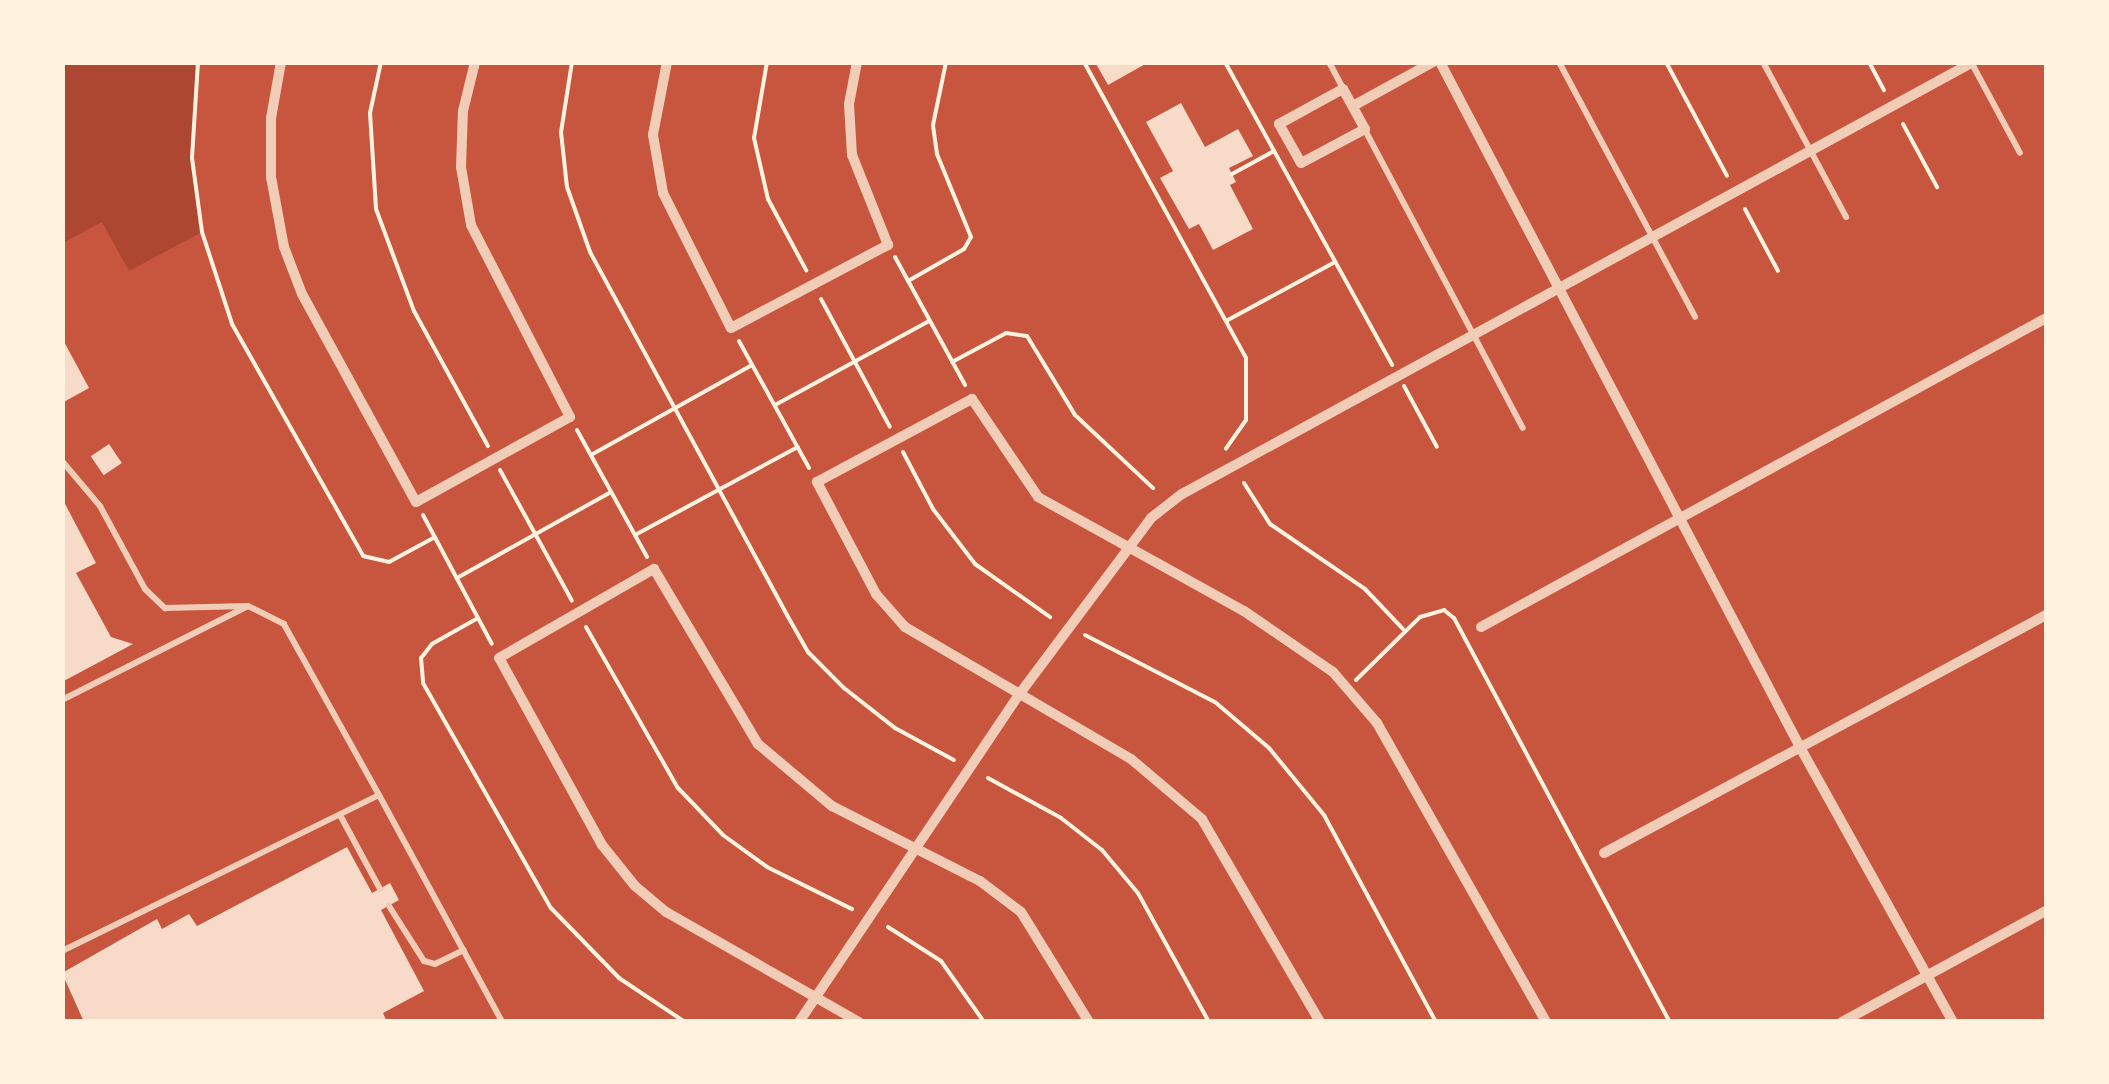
<!DOCTYPE html>
<html>
<head>
<meta charset="utf-8">
<style>
  body { margin:0 }
  #map { position:relative; width:2109px; height:1084px; overflow:hidden; background:#c8553d; font-family:"PT Serif",serif }
  div>[style] { position:absolute }
  [style*='--x'] { left:calc(var(--x)*1px); top:calc(var(--y)*1px); width:calc(var(--w)*1px); rotate:calc(var(--a)*1deg) }
  .green>* { inset:0; background:#ae4732 }
  .building>* { inset:0; background:#f7dbc8; transform-origin:0 0 }
  .path>* { height:4px; margin:-2px; padding:0 2px; transform-origin:2px; border-radius:2px; background:#fff3e0 }
  .service>* { height:6px; margin:-3px; padding:0 3px; transform-origin:3px; border-radius:3px; background:#f1ccb7 }
  .minor>* { height:10px; margin:-5px; padding:0 5px; transform-origin:5px; border-radius:5px; background:#f1ccb7 }
  span { translate:-50% -50%; white-space:nowrap; text-align:center; line-height:1.15; -webkit-text-stroke:10px #fff3e0; paint-order:stroke }
  .frame { position:absolute; inset:0; border:65px solid #fff3e0; pointer-events:none }
</style>
</head>
<body>
<div id="map">
  <div class="green">
    <i style="clip-path:polygon(63px 63px,198px 63px,192px 158px,202px 232px,129px 271px,102px 222px,63px 243px)"></i>
  </div>
  <div class="building">
    <i style="clip-path:polygon(1095px 62px,1149px 62px,1108px 85px)"></i>
    <i style="clip-path:polygon(1181px 103px,1205px 147px,1238px 129px,1253px 156px,1229px 168px,1236px 182px,1230px 185px,1253px 229px,1213px 250px,1199px 224px,1189px 229px,1160px 178px,1173px 171px,1146px 122px)"></i>
    <i style="clip-path:polygon(62px 338px,89px 388px,62px 403px)"></i>
    <i style="left:109px;top:444px;width:23px;height:22px;rotate:56deg"></i>
    <i style="clip-path:polygon(62px 498px,96px 563px,76px 573px,111px 637px,133px 644px,62px 682px)"></i>
    <i style="clip-path:polygon(347px 847px,372px 893px,390px 883px,399px 900px,381px 910px,424px 991px,383px 1013px,387px 1022px,84px 1022px,62px 973px,157px 919px,162px 929px,189px 914px,197px 926px)"></i>
  </div>
  <div class="path">
    <i style="--x:198;--y:62;--w:96;--a:93.6"></i>
    <i style="--x:192;--y:158;--w:75;--a:82.3"></i>
    <i style="--x:202;--y:232;--w:97;--a:71.9"></i>
    <i style="--x:232;--y:324;--w:266;--a:60.5"></i>
    <i style="--x:363;--y:556;--w:27;--a:13"></i>
    <i style="--x:389;--y:562;--w:52;--a:-28.5"></i>
    <i style="--x:381;--y:62;--w:52;--a:102.2"></i>
    <i style="--x:370;--y:113;--w:96;--a:86.4"></i>
    <i style="--x:376;--y:209;--w:109;--a:69.6"></i>
    <i style="--x:414;--y:311;--w:154;--a:61.3"></i>
    <i style="--x:572;--y:62;--w:71;--a:98.9"></i>
    <i style="--x:561;--y:132;--w:55;--a:83.8"></i>
    <i style="--x:567;--y:187;--w:69;--a:70.5"></i>
    <i style="--x:590;--y:252;--w:413;--a:61.5"></i>
    <i style="--x:787;--y:615;--w:43;--a:60.4"></i>
    <i style="--x:808;--y:652;--w:51;--a:45"></i>
    <i style="--x:844;--y:688;--w:65;--a:38.1"></i>
    <i style="--x:895;--y:728;--w:67;--a:28.5"></i>
    <i style="--x:767;--y:62;--w:77;--a:99.7"></i>
    <i style="--x:754;--y:138;--w:63;--a:77.1"></i>
    <i style="--x:768;--y:199;--w:81;--a:61.8"></i>
    <i style="--x:1084;--y:62;--w:337;--a:61.3"></i>
    <i style="--x:1246;--y:358;--w:62;--a:90"></i>
    <i style="--x:1246;--y:420;--w:35;--a:125"></i>
    <i style="--x:1225;--y:62;--w:346;--a:61.1"></i>
    <i style="--x:1666;--y:62;--w:129;--a:61.8"></i>
    <i style="--x:1869;--y:62;--w:32;--a:62"></i>
    <i style="--x:1903;--y:124;--w:72;--a:61.6"></i>
    <i style="--x:1232;--y:174;--w:48;--a:-28.7"></i>
    <i style="--x:1745;--y:209;--w:70;--a:62"></i>
    <i style="--x:895;--y:257;--w:146;--a:61.3"></i>
    <i style="--x:908;--y:281;--w:64;--a:-29.7"></i>
    <i style="--x:964;--y:249;--w:14;--a:-60"></i>
    <i style="--x:971;--y:237;--w:90;--a:-112.3"></i>
    <i style="--x:937;--y:154;--w:29;--a:-98"></i>
    <i style="--x:933;--y:125;--w:64;--a:-78.3"></i>
    <i style="--x:821;--y:299;--w:145;--a:61.7"></i>
    <i style="--x:1226;--y:321;--w:124;--a:-28.4"></i>
    <i style="--x:739;--y:341;--w:145;--a:61.1"></i>
    <i style="--x:952;--y:362;--w:61;--a:-28.2"></i>
    <i style="--x:1006;--y:333;--w:21;--a:8"></i>
    <i style="--x:1027;--y:336;--w:92;--a:58.7"></i>
    <i style="--x:1075;--y:415;--w:107;--a:43.1"></i>
    <i style="--x:1404;--y:386;--w:69;--a:61.6"></i>
    <i style="--x:775;--y:405;--w:175;--a:-28.6"></i>
    <i style="--x:577;--y:430;--w:145;--a:61.1"></i>
    <i style="--x:903;--y:452;--w:64;--a:62.2"></i>
    <i style="--x:933;--y:509;--w:69;--a:52.6"></i>
    <i style="--x:975;--y:564;--w:92;--a:35.2"></i>
    <i style="--x:591;--y:455;--w:184;--a:-29.2"></i>
    <i style="--x:500;--y:470;--w:149;--a:61.2"></i>
    <i style="--x:1244;--y:483;--w:49;--a:57.6"></i>
    <i style="--x:1270;--y:524;--w:115;--a:34.4"></i>
    <i style="--x:1365;--y:589;--w:55;--a:46.5"></i>
    <i style="--x:423;--y:515;--w:146;--a:61.9"></i>
    <i style="--x:635;--y:535;--w:185;--a:-28.4"></i>
    <i style="--x:457;--y:578;--w:176;--a:-29.2"></i>
    <i style="--x:478;--y:618;--w:53;--a:150.5"></i>
    <i style="--x:432;--y:644;--w:18;--a:128"></i>
    <i style="--x:421;--y:658;--w:25;--a:85"></i>
    <i style="--x:423;--y:683;--w:259;--a:60.4"></i>
    <i style="--x:551;--y:908;--w:98;--a:45.8"></i>
    <i style="--x:619;--y:978;--w:79;--a:33.7"></i>
    <i style="--x:586;--y:627;--w:185;--a:60.3"></i>
    <i style="--x:678;--y:788;--w:65;--a:46.2"></i>
    <i style="--x:723;--y:835;--w:54;--a:36"></i>
    <i style="--x:767;--y:867;--w:95;--a:26.3"></i>
    <i style="--x:1085;--y:635;--w:146;--a:27.3"></i>
    <i style="--x:1215;--y:702;--w:71;--a:40.4"></i>
    <i style="--x:1269;--y:748;--w:87;--a:50.6"></i>
    <i style="--x:1324;--y:815;--w:235;--a:61.6"></i>
    <i style="--x:1356;--y:680;--w:90;--a:-44.5"></i>
    <i style="--x:1420;--y:617;--w:25;--a:-16"></i>
    <i style="--x:1444;--y:610;--w:13;--a:39"></i>
    <i style="--x:1454;--y:618;--w:458;--a:61.9"></i>
    <i style="--x:988;--y:778;--w:83;--a:28.7"></i>
    <i style="--x:1061;--y:818;--w:52;--a:38"></i>
    <i style="--x:1102;--y:850;--w:56;--a:50.1"></i>
    <i style="--x:1138;--y:893;--w:147;--a:61.2"></i>
    <i style="--x:888;--y:927;--w:63;--a:32.7"></i>
    <i style="--x:941;--y:961;--w:75;--a:54.8"></i>
  </div>
  <div class="service">
    <i style="--x:1329;--y:62;--w:30;--a:62"></i>
    <i style="--x:1559;--y:62;--w:289;--a:61.9"></i>
    <i style="--x:1763;--y:62;--w:176;--a:61.8"></i>
    <i style="--x:1971;--y:62;--w:103;--a:61.7"></i>
    <i style="--x:1365;--y:130;--w:337;--a:62.1"></i>
    <i style="--x:62;--y:461;--w:59;--a:49.8"></i>
    <i style="--x:100;--y:506;--w:94;--a:61.5"></i>
    <i style="--x:145;--y:589;--w:28;--a:44"></i>
    <i style="--x:165;--y:608;--w:83;--a:-1.4"></i>
    <i style="--x:248;--y:606;--w:208;--a:153.2"></i>
    <i style="--x:379;--y:795;--w:258;--a:61.5"></i>
    <i style="--x:340;--y:815;--w:84;--a:61.6"></i>
    <i style="--x:389;--y:906;--w:65;--a:57.5"></i>
    <i style="--x:424;--y:961;--w:11;--a:15"></i>
    <i style="--x:435;--y:964;--w:32;--a:-26"></i>
    <i style="--x:62;--y:951;--w:353;--a:-26.2"></i>
    <i style="--x:379;--y:795;--w:196;--a:-119.1"></i>
    <i style="--x:284;--y:624;--w:40;--a:-153.4"></i>
    <i style="--x:62;--y:1019;--w:4;--a:56"></i>
  </div>
  <div class="minor">
    <i style="--x:281;--y:62;--w:57;--a:100.1"></i>
    <i style="--x:271;--y:118;--w:59;--a:90"></i>
    <i style="--x:271;--y:177;--w:71;--a:79.5"></i>
    <i style="--x:284;--y:247;--w:50;--a:69"></i>
    <i style="--x:302;--y:294;--w:237;--a:61.3"></i>
    <i style="--x:416;--y:502;--w:176;--a:-28.9"></i>
    <i style="--x:570;--y:417;--w:216;--a:-117.3"></i>
    <i style="--x:471;--y:225;--w:59;--a:-99.8"></i>
    <i style="--x:461;--y:167;--w:56;--a:-88"></i>
    <i style="--x:463;--y:111;--w:50;--a:-76.2"></i>
    <i style="--x:667;--y:62;--w:74;--a:100.9"></i>
    <i style="--x:653;--y:135;--w:59;--a:80.2"></i>
    <i style="--x:663;--y:193;--w:151;--a:63.3"></i>
    <i style="--x:731;--y:328;--w:178;--a:-27.9"></i>
    <i style="--x:888;--y:245;--w:97;--a:-111.8"></i>
    <i style="--x:852;--y:155;--w:51;--a:-93.4"></i>
    <i style="--x:849;--y:104;--w:43;--a:-79.2"></i>
    <i style="--x:1440;--y:62;--w:776;--a:62.28"></i>
    <i style="--x:1801;--y:749;--w:312;--a:60.9"></i>
    <i style="--x:1343;--y:89;--w:46;--a:61.2"></i>
    <i style="--x:1365;--y:129;--w:72;--a:152"></i>
    <i style="--x:1301;--y:163;--w:45;--a:-119.4"></i>
    <i style="--x:1279;--y:124;--w:73;--a:-28.7"></i>
    <i style="--x:1353;--y:106;--w:91;--a:-28.8"></i>
    <i style="--x:1481;--y:627;--w:644;--a:-28.67"></i>
    <i style="--x:1604;--y:853;--w:502;--a:-28.3"></i>
    <i style="--x:799;--y:1022;--w:393;--a:-56.1"></i>
    <i style="--x:1018;--y:696;--w:222;--a:-53.2"></i>
    <i style="--x:1151;--y:518;--w:39;--a:-38"></i>
    <i style="--x:1182;--y:494;--w:901;--a:-28.64"></i>
    <i style="--x:859;--y:1022;--w:222;--a:-150.3"></i>
    <i style="--x:666;--y:912;--w:40;--a:-140"></i>
    <i style="--x:635;--y:886;--w:53;--a:-128.8"></i>
    <i style="--x:602;--y:845;--w:213;--a:-118.8"></i>
    <i style="--x:499;--y:658;--w:179;--a:-29.9"></i>
    <i style="--x:654;--y:569;--w:204;--a:59.3"></i>
    <i style="--x:758;--y:744;--w:97;--a:40"></i>
    <i style="--x:832;--y:806;--w:166;--a:26.9"></i>
    <i style="--x:980;--y:881;--w:51;--a:37.1"></i>
    <i style="--x:1021;--y:912;--w:129;--a:58.3"></i>
    <i style="--x:1320;--y:1022;--w:235;--a:-120.2"></i>
    <i style="--x:1202;--y:819;--w:93;--a:-139.8"></i>
    <i style="--x:1131;--y:759;--w:262;--a:-149.7"></i>
    <i style="--x:905;--y:627;--w:44;--a:-131.3"></i>
    <i style="--x:876;--y:594;--w:127;--a:-117.8"></i>
    <i style="--x:817;--y:482;--w:176;--a:-28.2"></i>
    <i style="--x:972;--y:399;--w:118;--a:56"></i>
    <i style="--x:1038;--y:497;--w:235;--a:29"></i>
    <i style="--x:1244;--y:611;--w:108;--a:34.4"></i>
    <i style="--x:1333;--y:672;--w:67;--a:49.2"></i>
    <i style="--x:1377;--y:723;--w:343;--a:60.5"></i>
    <i style="--x:1842;--y:1022;--w:232;--a:-28.6"></i>
  </div>
  <div class="frame"></div>
</div>
</body>
</html>
